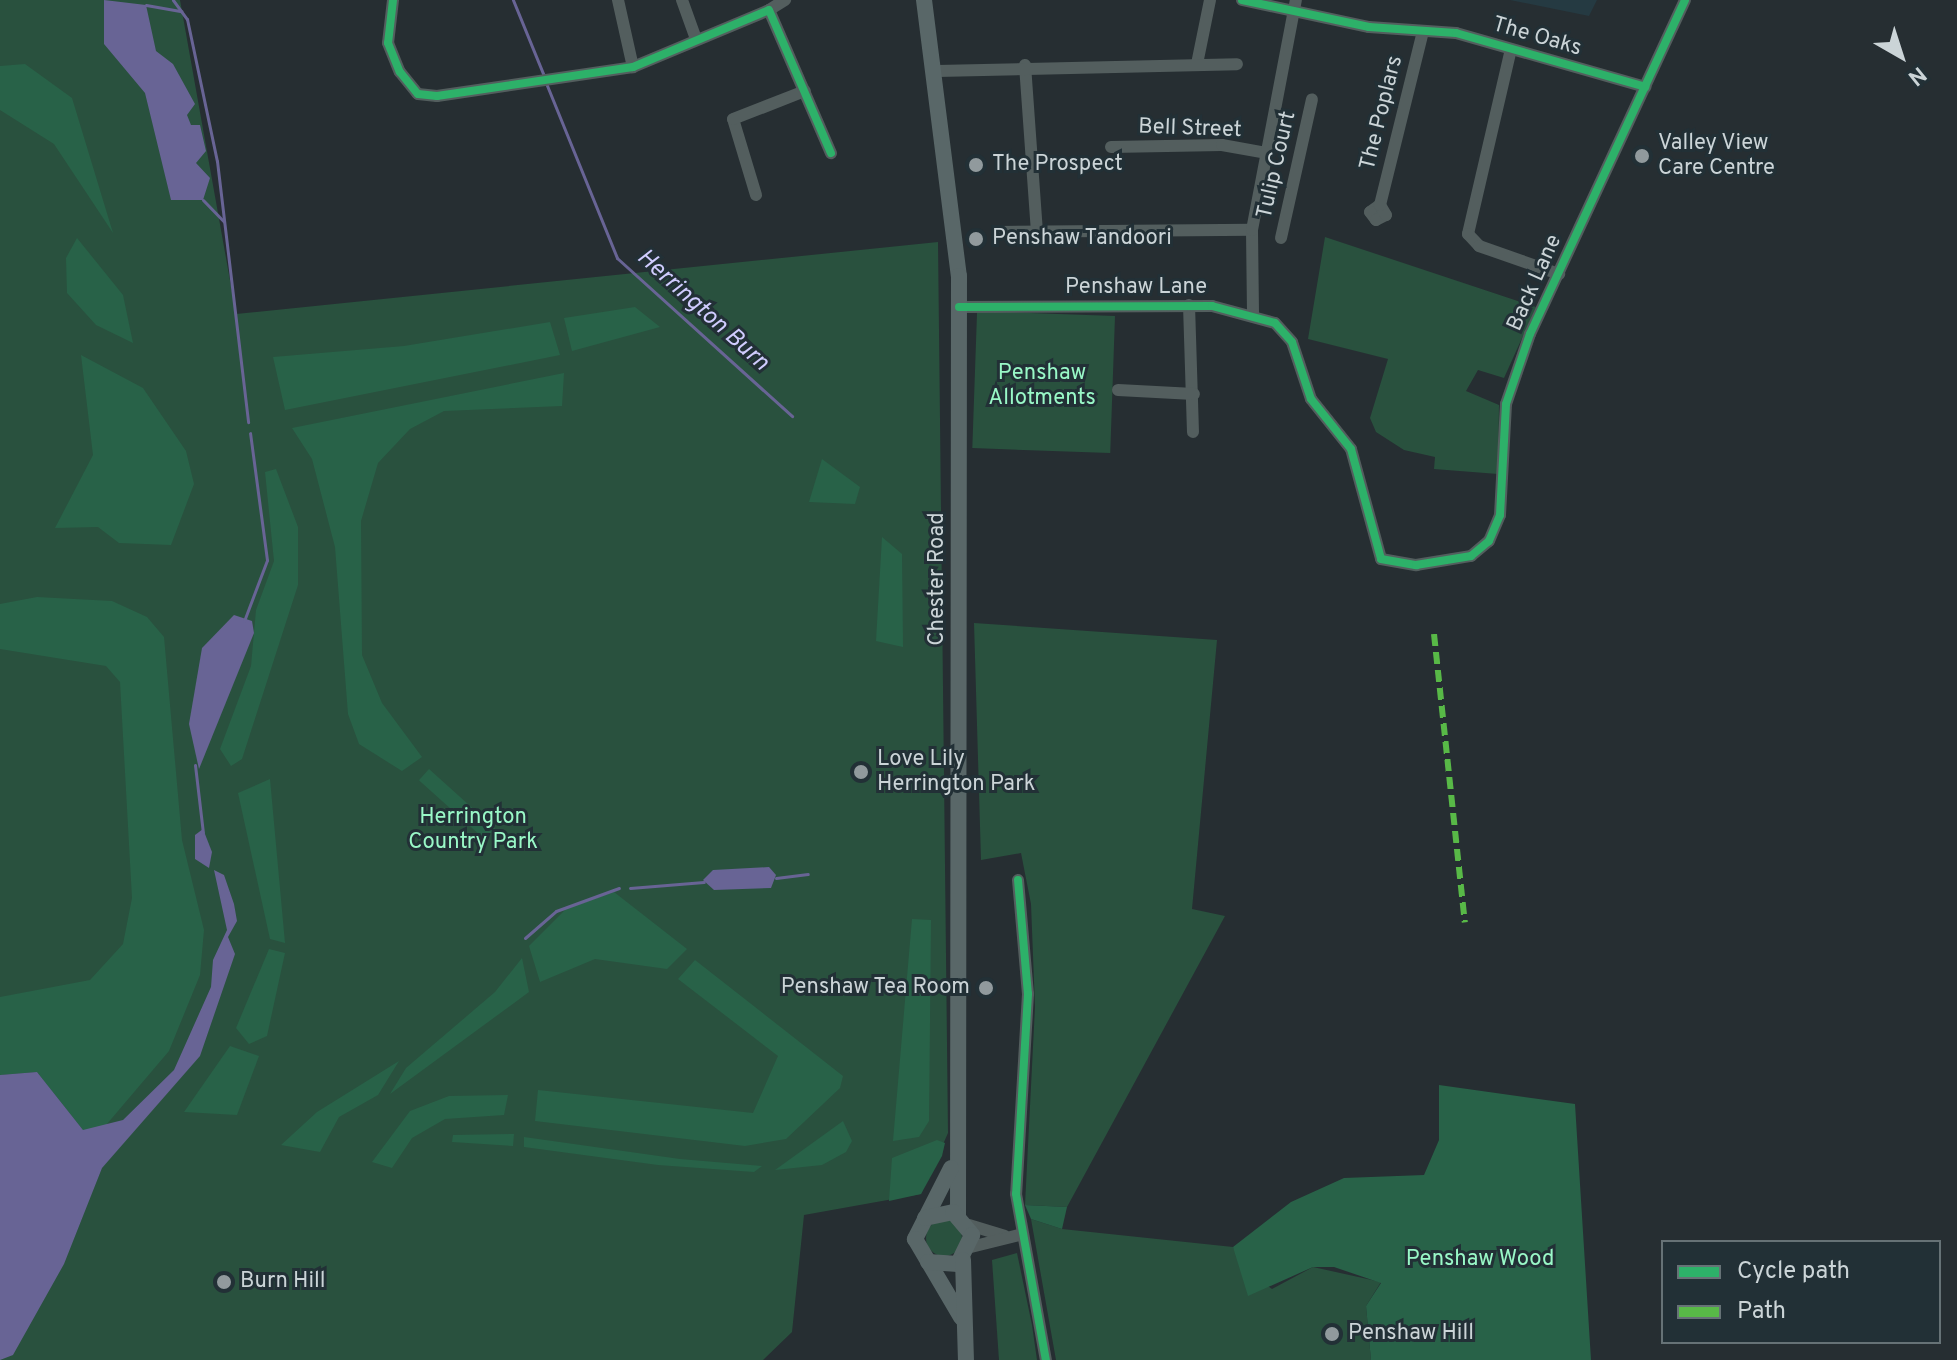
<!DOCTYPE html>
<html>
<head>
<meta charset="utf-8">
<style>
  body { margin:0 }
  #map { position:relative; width:1957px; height:1360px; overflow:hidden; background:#262e32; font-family:Overpass,sans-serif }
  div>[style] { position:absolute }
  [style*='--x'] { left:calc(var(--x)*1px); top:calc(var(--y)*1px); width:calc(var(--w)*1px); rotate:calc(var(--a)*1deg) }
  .built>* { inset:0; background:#253a42 }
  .green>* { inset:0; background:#29513e; transform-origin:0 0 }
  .round { border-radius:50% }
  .forest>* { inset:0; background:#286248; transform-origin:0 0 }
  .water>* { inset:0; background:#686495 }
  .stream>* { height:3px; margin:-1.5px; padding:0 1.5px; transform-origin:1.5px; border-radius:1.5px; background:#686495 }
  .minor>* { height:12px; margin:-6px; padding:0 6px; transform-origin:6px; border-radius:6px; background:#535e5e }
  .major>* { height:16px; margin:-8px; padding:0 8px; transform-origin:8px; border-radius:8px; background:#596768 }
  .quiet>* { height:6px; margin-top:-3px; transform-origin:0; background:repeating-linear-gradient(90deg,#58b947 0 12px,transparent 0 18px) }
  .cycleway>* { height:8px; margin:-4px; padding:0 4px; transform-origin:4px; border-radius:4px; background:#2db169 }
  .dots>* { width:22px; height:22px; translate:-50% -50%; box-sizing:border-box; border:4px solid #223036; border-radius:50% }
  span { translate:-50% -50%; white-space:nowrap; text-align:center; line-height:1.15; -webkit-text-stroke:6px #223036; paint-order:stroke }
  .street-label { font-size:22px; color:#cbd4d7 }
  .poi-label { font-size:22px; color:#cbd4d7 }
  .left { translate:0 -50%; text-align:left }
  .right { translate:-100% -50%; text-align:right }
  .park-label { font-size:22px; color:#99f8c7 }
  .water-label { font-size:24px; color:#d0ccfe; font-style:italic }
  .legend { position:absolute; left:1661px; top:1240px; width:280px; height:104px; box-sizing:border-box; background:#223036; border:2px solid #667276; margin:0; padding:10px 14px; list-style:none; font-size:24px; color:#cbd4d7 }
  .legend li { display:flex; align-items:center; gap:16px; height:40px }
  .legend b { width:40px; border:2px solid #667276 }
  .north { position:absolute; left:1861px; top:16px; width:80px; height:80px; -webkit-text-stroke:6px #223036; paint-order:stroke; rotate:141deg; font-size:22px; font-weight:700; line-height:32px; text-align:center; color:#cbd4d7 }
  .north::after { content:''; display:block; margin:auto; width:28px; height:36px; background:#cbd4d7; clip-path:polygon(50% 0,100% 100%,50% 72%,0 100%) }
</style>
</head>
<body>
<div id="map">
  <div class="built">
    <i style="clip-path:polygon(1510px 0,1597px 0,1589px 16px)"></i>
  </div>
  <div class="green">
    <i style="clip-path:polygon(0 0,180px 0,236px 314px,938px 242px,948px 1133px,921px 1194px,804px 1215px,792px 1332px,763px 1360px,0 1360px)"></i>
    <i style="clip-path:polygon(1325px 237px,1536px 307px,1504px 378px,1478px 370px,1466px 391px,1499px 405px,1498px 474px,1434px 469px,1435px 457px,1404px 450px,1376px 432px,1370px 418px,1388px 359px,1308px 339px)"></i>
    <i style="left:1115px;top:316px;width:137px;height:138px;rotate:92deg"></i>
    <i style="clip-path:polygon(974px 623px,1217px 640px,1192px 909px,1225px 916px,1067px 1207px,1025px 1205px,1035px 1007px,1031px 904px,1021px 853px,981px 860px)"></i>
    <i style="clip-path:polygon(1031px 1219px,1062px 1229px,1233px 1247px,1245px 1269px,1272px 1289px,1313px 1267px,1381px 1282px,1366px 1306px,1371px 1360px,1056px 1360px)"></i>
    <i class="round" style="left:926px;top:1220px;width:36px;height:36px"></i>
    <i style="clip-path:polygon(1017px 1253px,1032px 1325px,1037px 1360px,999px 1360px,992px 1260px)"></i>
  </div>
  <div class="forest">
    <i style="clip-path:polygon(25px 64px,72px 98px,113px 233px,54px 144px,0 110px,0 66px)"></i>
    <i style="clip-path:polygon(77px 238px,123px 295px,133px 343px,96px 325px,67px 293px,66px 258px)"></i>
    <i style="clip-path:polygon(635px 307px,660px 327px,572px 351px,564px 318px)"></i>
    <i style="clip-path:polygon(550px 322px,560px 355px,285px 410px,273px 357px,404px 346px)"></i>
    <i style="clip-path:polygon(81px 355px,143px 388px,186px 451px,194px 484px,171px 545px,119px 543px,98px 527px,55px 528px,93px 455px)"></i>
    <i style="clip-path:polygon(564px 373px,562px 406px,444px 411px,410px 429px,378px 463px,361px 521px,362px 655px,382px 703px,422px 757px,402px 771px,359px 744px,348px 714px,335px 547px,312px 459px,292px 428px)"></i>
    <i style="clip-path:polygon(822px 459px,860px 487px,855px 504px,809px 502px)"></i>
    <i style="clip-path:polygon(276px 469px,298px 527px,298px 585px,242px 759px,231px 766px,220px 749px,251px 666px,256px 610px,274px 561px,265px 472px)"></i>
    <i style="clip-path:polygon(882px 537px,902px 554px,903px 647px,876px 641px)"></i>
    <i style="clip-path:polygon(37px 597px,112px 601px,147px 617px,164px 637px,182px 840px,204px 930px,200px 975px,169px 1051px,101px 1131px,83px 1130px,37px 1072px,0 1075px,0 997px,90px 980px,123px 944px,132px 898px,120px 682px,106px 666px,0 649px,0 604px)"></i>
    <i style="left:429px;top:769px;width:89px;height:15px;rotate:42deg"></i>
    <i style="clip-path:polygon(270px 779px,285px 943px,270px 939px,238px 793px)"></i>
    <i style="clip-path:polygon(614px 892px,687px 949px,667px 969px,595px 959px,540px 982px,529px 946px,566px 909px)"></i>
    <i style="clip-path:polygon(912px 919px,931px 920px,929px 1121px,919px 1137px,893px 1141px)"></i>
    <i style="clip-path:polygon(269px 949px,285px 953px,267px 1036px,249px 1044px,236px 1028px)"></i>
    <i style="clip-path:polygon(522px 958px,529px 992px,390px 1094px,406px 1068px,495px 992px)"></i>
    <i style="clip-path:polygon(695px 960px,843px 1076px,840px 1088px,786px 1139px,745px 1146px,535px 1121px,538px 1090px,753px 1113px,778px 1056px,678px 979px)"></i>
    <i style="clip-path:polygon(230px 1046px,259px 1056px,237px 1115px,184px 1112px)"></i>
    <i style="clip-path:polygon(399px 1061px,378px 1095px,339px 1117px,320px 1152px,281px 1145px,317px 1112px)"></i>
    <i style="clip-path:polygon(1439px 1085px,1575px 1104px,1591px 1360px,1371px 1360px,1366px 1306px,1381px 1283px,1334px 1267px,1313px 1267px,1248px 1296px,1233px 1247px,1291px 1202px,1344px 1178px,1424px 1175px,1439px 1140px)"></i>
    <i style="clip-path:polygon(508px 1095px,504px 1115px,445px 1119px,412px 1138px,392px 1168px,372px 1162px,410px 1111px,449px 1096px)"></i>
    <i style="clip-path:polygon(843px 1121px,852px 1141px,846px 1152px,822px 1165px,775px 1170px)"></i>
    <i style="clip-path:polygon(514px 1134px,513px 1146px,452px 1142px,453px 1135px)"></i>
    <i style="clip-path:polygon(524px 1137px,680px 1159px,762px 1166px,754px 1172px,658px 1165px,524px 1147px)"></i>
    <i style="clip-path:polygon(937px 1140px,945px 1143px,942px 1156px,921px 1194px,889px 1201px,892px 1158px)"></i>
    <i style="clip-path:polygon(1025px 1205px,1067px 1207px,1062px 1229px,1031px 1219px)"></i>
  </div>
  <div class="water">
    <i style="clip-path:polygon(104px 0,146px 5px,156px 51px,173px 64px,195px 104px,187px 115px,191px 125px,200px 125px,206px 151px,196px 163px,210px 178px,203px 200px,171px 200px,145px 93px,104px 44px)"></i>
    <i style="clip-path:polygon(234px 615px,252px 621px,254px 633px,199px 769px,189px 724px,202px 648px)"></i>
    <i style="clip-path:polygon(203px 829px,212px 852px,209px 868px,195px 859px,195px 835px)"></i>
    <i style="clip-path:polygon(769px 867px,776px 875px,771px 888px,714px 890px,703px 880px,713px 870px)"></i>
    <i style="clip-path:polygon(214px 870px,224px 875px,234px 904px,237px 921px,228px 937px,235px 954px,200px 1056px,102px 1168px,64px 1264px,13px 1355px,0 1360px,0 1075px,37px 1072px,83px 1130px,123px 1120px,174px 1070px,211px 987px,213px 960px,227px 930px)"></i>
  </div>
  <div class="stream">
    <i style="--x:173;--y:0;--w:24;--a:54"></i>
    <i style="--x:187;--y:19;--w:145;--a:78.1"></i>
    <i style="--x:217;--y:161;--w:263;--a:83.2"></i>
    <i style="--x:513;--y:0;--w:82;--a:67.8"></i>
    <i style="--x:146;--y:5;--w:36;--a:10"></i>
    <i style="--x:546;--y:83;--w:189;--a:67.9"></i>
    <i style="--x:617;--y:258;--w:236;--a:42.1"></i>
    <i style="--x:203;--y:200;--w:30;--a:46"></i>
    <i style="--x:244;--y:621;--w:65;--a:-69.3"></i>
    <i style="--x:267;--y:560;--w:128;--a:-97.6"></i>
    <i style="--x:195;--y:765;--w:68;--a:83.3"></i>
    <i style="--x:776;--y:878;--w:32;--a:-7"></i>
    <i style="--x:630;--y:888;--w:74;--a:-4.6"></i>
    <i style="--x:525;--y:938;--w:41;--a:-41.1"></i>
    <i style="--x:556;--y:911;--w:67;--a:-20.1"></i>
  </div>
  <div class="minor">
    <i style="--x:393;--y:0;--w:43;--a:96.6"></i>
    <i style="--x:388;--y:43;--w:31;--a:68"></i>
    <i style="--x:400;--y:72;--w:28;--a:51"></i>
    <i style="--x:418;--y:94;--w:19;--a:6"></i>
    <i style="--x:437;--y:96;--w:198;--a:-8.4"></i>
    <i style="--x:633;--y:67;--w:147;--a:-22.7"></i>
    <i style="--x:769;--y:10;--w:156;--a:66.6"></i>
    <i style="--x:618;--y:0;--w:69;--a:77.4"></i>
    <i style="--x:682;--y:0;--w:41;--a:70.3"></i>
    <i style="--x:1242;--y:0;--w:130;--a:12"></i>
    <i style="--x:1369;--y:27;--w:87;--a:3.9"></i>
    <i style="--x:1456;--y:33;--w:197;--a:15.9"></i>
    <i style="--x:769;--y:10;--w:19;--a:-32"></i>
    <i style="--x:1511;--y:49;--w:190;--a:103.1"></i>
    <i style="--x:1468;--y:234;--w:16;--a:47"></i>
    <i style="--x:1479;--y:246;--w:85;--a:19.3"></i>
    <i style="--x:1197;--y:64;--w:65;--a:-78.5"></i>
    <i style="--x:1025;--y:65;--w:166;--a:85.9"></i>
    <i style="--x:937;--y:71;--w:300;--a:-1.3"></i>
    <i style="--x:1111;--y:147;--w:111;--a:-1"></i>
    <i style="--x:1222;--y:145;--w:46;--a:10.1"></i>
    <i style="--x:756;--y:195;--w:79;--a:-106.8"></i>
    <i style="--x:733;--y:119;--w:77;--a:-21.3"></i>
    <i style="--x:1380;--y:205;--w:12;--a:145"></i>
    <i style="--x:1370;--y:212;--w:10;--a:53"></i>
    <i style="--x:1376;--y:220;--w:11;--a:-27"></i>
    <i style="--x:1386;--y:215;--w:12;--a:-121"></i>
    <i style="--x:1380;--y:205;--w:179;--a:-76.1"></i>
    <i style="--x:1000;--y:232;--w:252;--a:-0.5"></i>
    <i style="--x:1281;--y:238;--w:142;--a:-77.4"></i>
    <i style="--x:1189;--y:305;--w:127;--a:88.2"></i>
    <i style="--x:959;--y:307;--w:253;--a:-0.2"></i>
    <i style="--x:1212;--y:306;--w:65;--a:15.1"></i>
    <i style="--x:1275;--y:323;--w:25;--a:48"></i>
    <i style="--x:1292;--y:342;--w:60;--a:71.6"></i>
    <i style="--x:1311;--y:399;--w:64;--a:51.3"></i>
    <i style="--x:1351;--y:449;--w:114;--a:74.7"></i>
    <i style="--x:1381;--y:559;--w:36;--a:10"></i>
    <i style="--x:1416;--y:565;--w:56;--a:-9.3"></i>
    <i style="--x:1471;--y:556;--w:23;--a:-40"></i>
    <i style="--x:1489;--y:541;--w:28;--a:-67"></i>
    <i style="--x:1500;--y:515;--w:111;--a:-86.9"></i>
    <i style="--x:1506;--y:404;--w:74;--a:-71.1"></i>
    <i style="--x:1530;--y:334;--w:368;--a:-65.1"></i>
    <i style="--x:1253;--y:313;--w:83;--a:-90.7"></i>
    <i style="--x:1252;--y:230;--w:234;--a:-79.2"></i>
    <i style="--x:1118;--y:390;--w:76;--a:3"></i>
    <i style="--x:1018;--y:880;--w:114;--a:85"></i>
    <i style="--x:1028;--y:994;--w:200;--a:93.4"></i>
    <i style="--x:1016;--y:1194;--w:169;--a:79.8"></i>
    <i style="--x:969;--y:1225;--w:37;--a:17"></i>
    <i style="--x:971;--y:1247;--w:49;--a:-14"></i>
  </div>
  <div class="major">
    <i style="--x:924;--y:0;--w:278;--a:82.8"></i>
    <i style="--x:959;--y:276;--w:939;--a:90.06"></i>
    <i style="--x:951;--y:1168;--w:80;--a:116.9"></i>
    <i style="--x:915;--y:1239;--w:91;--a:59.5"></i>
    <i style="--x:925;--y:1218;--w:29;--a:-12"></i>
    <i style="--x:953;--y:1212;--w:30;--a:50"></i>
    <i style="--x:972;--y:1235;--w:32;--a:116"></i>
    <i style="--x:958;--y:1264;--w:30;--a:-176"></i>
    <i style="--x:963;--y:1260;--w:100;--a:88.3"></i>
  </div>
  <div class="quiet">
    <i style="--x:1434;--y:634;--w:290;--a:83.9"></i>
  </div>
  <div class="cycleway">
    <i style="--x:393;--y:0;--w:43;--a:96.6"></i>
    <i style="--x:388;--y:43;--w:31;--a:68"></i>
    <i style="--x:400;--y:72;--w:28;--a:51"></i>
    <i style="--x:418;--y:94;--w:19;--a:6"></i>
    <i style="--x:437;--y:96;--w:198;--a:-8.4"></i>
    <i style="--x:633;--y:67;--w:147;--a:-22.7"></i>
    <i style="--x:769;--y:10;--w:156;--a:66.6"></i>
    <i style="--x:1242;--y:0;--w:130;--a:12"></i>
    <i style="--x:1369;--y:27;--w:87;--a:3.9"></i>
    <i style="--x:1456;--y:33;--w:197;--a:15.9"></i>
    <i style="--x:959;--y:307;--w:253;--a:-0.2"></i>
    <i style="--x:1212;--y:306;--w:65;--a:15.1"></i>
    <i style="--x:1275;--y:323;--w:25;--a:48"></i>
    <i style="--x:1292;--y:342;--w:60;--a:71.6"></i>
    <i style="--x:1311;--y:399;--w:64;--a:51.3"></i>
    <i style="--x:1351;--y:449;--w:114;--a:74.7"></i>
    <i style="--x:1381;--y:559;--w:36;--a:10"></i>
    <i style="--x:1416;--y:565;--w:56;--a:-9.3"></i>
    <i style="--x:1471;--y:556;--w:23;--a:-40"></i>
    <i style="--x:1489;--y:541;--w:28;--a:-67"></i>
    <i style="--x:1500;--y:515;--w:111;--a:-86.9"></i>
    <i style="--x:1506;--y:404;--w:74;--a:-71.1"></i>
    <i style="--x:1530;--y:334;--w:368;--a:-65.1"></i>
    <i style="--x:1018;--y:880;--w:114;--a:85"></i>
    <i style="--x:1028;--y:994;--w:200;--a:93.4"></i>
    <i style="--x:1016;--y:1194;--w:169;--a:79.8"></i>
  </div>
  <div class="dots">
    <i style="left:1642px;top:156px;background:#919a9d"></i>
    <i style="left:976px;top:165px;background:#919a9d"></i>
    <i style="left:976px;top:239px;background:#919a9d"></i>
    <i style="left:861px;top:772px;background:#919a9d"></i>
    <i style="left:986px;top:988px;background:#919a9d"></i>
    <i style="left:224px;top:1282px;background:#919a9d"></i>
    <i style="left:1332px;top:1334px;background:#919a9d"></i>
  </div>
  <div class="street-label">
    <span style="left:1537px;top:37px;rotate:16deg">The Oaks</span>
    <span style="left:1382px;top:113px;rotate:-76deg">The Poplars</span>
    <span style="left:1190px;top:129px;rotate:2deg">Bell Street</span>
    <span style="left:1277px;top:165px;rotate:-77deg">Tulip Court</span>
    <span style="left:1535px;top:283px;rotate:-66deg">Back Lane</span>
    <span style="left:1136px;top:288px">Penshaw Lane</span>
    <span style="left:938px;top:579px;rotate:-90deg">Chester Road</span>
  </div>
  <div class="poi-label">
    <span class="left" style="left:1658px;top:156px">Valley View<br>Care Centre</span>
    <span class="left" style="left:992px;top:165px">The Prospect</span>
    <span class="left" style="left:992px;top:239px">Penshaw Tandoori</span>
    <span class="left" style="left:877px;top:772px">Love Lily<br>Herrington Park</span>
    <span class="right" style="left:970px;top:988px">Penshaw Tea Room</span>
    <span class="left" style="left:240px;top:1282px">Burn Hill</span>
    <span class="left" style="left:1348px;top:1334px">Penshaw Hill</span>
  </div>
  <div class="park-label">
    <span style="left:1042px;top:386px">Penshaw<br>Allotments</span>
    <span style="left:473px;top:830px">Herrington<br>Country Park</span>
    <span style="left:1480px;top:1260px">Penshaw Wood</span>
  </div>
  <div class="water-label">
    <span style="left:702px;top:311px;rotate:42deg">Herrington Burn</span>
  </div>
  <ul class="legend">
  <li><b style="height:10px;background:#2db169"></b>Cycle path</li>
  <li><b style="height:10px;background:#58b947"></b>Path</li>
  </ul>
  <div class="north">N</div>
</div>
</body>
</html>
